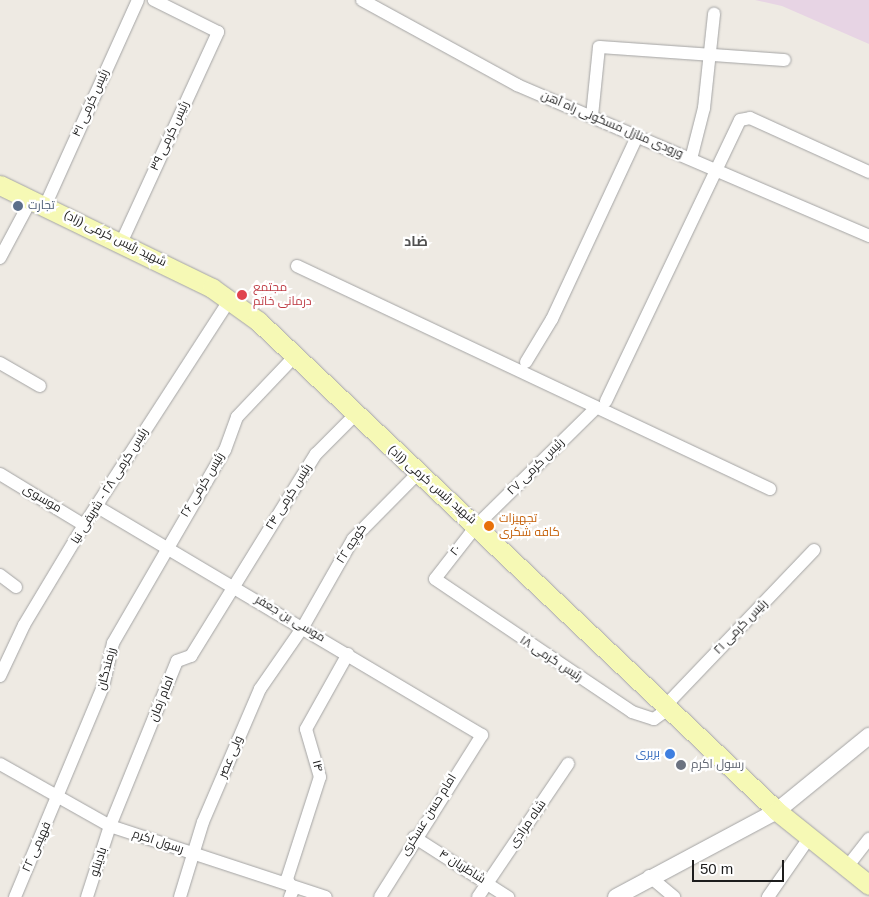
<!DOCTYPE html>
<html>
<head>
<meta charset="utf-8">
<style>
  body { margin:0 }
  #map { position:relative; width:869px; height:897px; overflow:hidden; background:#eeeae3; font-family:Arial,Cairo,sans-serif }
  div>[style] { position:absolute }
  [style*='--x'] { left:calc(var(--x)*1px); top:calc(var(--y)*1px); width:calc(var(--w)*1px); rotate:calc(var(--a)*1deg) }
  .industrial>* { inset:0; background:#e7d4e4 }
  .roads { filter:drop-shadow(0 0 1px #a4a4a4) drop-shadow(0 0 1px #a4a4a4) }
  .minor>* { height:12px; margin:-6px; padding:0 6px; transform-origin:6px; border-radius:6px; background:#fff }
  .tertiary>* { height:16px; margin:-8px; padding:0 8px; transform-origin:8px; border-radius:8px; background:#fff }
  .secondary>* { height:19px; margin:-9.5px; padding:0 9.5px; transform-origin:9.5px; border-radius:9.5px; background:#f6f9b5 }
  .dots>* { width:14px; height:14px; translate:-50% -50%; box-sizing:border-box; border:2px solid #fff; border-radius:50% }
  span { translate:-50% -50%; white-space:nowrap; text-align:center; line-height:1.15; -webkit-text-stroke:4.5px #fff; paint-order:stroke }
  .street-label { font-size:12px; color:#1d1d1d }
  .service-label { font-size:12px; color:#4e5e75 }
  .left { translate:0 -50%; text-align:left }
  .health-label { font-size:12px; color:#be3a42 }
  .food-label { font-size:12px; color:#c56008 }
  .shop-label { font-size:12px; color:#366cbe }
  .right { translate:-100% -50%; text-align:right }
  .worship-label { font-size:12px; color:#5b616d }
  .neighbourhood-label { font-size:14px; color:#505050; font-weight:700 }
  .scale { position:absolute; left:692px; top:860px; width:92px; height:22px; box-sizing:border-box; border:2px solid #1d1d1d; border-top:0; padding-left:6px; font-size:15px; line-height:18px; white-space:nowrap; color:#1d1d1d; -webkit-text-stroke:4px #fff; paint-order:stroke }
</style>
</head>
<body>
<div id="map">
  <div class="industrial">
    <i style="clip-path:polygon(755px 0,869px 0,869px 44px,782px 6px)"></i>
  </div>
  <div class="roads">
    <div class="minor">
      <i style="--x:362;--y:0;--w:177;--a:28.7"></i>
      <i style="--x:517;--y:85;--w:383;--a:23.2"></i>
      <i style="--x:592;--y:116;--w:69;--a:-84.2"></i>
      <i style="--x:599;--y:47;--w:186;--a:4"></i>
      <i style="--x:691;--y:159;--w:53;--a:-75.7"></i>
      <i style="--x:704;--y:108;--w:95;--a:-83.9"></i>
      <i style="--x:45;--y:206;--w:226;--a:-65.7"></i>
      <i style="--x:122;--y:241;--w:230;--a:-65.3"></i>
      <i style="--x:218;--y:32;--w:72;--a:-153.4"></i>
      <i style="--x:0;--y:258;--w:66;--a:-61.9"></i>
      <i style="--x:297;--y:266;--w:523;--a:25.24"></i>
      <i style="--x:526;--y:362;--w:50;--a:-58.8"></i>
      <i style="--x:552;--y:319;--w:201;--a:-65"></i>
      <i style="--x:0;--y:363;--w:46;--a:29.9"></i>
      <i style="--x:606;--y:401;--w:311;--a:-64.5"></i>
      <i style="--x:740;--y:120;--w:10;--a:-11"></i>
      <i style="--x:750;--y:118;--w:131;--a:24.4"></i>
      <i style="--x:595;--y:409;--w:165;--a:135.5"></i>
      <i style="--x:477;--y:525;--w:68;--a:127.9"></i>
      <i style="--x:435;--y:579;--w:238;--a:34"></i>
      <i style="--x:632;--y:712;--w:23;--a:18"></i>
      <i style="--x:654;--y:719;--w:21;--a:-35"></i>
      <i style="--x:0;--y:474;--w:98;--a:31.3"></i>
      <i style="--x:96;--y:506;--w:449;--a:30.7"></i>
      <i style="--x:482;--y:735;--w:191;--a:122.2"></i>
      <i style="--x:0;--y:575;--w:20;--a:37"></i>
      <i style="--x:0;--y:676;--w:56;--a:-64.8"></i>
      <i style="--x:24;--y:625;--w:117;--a:-59"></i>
      <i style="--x:84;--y:525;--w:267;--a:-57.1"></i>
      <i style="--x:667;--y:704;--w:213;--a:-46.3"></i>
      <i style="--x:0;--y:764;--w:126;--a:29.4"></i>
      <i style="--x:110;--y:826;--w:227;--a:18.2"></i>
      <i style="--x:414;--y:837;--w:112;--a:32.6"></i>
      <i style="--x:847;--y:867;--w:36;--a:-52"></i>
      <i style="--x:649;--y:876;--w:33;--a:40"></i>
      <i style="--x:15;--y:897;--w:228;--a:-67.3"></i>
      <i style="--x:103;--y:687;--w:45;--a:-77.2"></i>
      <i style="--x:113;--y:643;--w:223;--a:-59.9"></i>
      <i style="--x:225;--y:450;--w:35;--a:-70"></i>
      <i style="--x:237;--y:417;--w:84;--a:-46.4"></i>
      <i style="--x:87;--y:897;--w:75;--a:-72.1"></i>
      <i style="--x:110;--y:826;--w:178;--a:-67.9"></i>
      <i style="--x:177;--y:661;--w:15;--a:-20"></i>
      <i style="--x:191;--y:656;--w:238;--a:-58.3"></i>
      <i style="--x:316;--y:454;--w:55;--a:-45"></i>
      <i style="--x:180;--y:897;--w:78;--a:-73"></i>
      <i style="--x:203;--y:822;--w:145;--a:-66.8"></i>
      <i style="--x:260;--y:689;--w:75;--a:-55.3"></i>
      <i style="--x:303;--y:627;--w:101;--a:-60.4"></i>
      <i style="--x:353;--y:539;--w:91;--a:-45.4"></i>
      <i style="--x:290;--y:897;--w:8;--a:-67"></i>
      <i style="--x:293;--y:890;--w:13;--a:-119"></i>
      <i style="--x:287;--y:879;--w:107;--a:-72.1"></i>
      <i style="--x:320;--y:777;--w:50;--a:-106.3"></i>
      <i style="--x:306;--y:729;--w:86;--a:-60.8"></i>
      <i style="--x:478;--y:897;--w:161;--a:-55.9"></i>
      <i style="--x:768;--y:897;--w:72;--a:-55.2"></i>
    </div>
    <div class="tertiary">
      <i style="--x:616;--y:897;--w:183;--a:-28.1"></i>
      <i style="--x:777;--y:811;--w:119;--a:-39.2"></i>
    </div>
    <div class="secondary">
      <i style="--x:0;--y:185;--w:236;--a:25.9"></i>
      <i style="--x:212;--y:288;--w:57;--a:35.7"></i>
      <i style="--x:258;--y:321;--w:714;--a:43.35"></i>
      <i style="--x:777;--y:811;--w:118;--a:38.8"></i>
    </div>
  </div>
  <div class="dots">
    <i style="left:18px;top:206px;background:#5c6f8a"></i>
    <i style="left:242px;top:295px;background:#e0444e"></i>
    <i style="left:489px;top:526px;background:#e8710a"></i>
    <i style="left:670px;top:754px;background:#3f7fe0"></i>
    <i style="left:681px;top:765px;background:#6b7280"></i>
  </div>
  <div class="street-label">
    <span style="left:91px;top:103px;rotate:-66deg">رئیس کرمی ۴۱</span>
    <span style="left:612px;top:125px;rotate:23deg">ورودی منازل مسکونی راه آهن</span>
    <span style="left:170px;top:136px;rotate:-65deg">رئیس کرمی ۳۹</span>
    <span style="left:115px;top:239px;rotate:26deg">شهید رئیس کرمی (زاد)</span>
    <span style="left:536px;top:467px;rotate:-45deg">رئیس کرمی ۲۷</span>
    <span style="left:203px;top:485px;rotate:-59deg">رئیس کرمی ۲۶</span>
    <span style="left:432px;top:485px;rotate:41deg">شهید رئیس کرمی (زاد)</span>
    <span style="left:110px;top:486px;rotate:-58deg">رئیس کرمی ۲۸ - شریفی نیا</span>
    <span style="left:289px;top:497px;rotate:-58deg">رئیس کرمی ۲۴</span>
    <span style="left:42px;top:499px;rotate:31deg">موسوی</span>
    <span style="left:352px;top:544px;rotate:-57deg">کوچه ۲۲</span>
    <span style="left:456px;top:551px;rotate:-51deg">۲۰</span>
    <span style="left:290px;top:619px;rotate:31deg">موسی بن جعفر</span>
    <span style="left:741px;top:627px;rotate:-46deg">رئیس کرمی ۲۱</span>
    <span style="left:551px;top:659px;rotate:33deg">رئیس کرمی ۱۸</span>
    <span style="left:107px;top:669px;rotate:-75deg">رزمندگان</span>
    <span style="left:162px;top:699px;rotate:-68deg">امام زمان</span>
    <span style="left:231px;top:757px;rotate:-67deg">ولی عصر</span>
    <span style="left:317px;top:766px;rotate:75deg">۱۴</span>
    <span style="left:429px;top:815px;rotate:-58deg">امام حسن عسکری</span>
    <span style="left:528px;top:824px;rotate:-55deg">شاه مرادی</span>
    <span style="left:158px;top:842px;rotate:18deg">رسول اکرم</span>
    <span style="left:37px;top:847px;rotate:-66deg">فهیمی ۲۲</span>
    <span style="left:99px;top:862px;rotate:-72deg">بادینلو</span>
    <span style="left:462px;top:867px;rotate:32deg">شاطریان ۴</span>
  </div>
  <div class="service-label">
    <span class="left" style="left:28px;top:206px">تجارت</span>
  </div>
  <div class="health-label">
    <span class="left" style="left:253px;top:295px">مجتمع<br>درمانی خاتم</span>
  </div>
  <div class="food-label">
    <span class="left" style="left:499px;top:526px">تجهیزات<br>کافه شکری</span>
  </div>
  <div class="shop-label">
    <span class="right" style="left:660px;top:754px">بربری</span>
  </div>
  <div class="worship-label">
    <span class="left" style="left:691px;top:765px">رسول اکرم</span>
  </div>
  <div class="neighbourhood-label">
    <span style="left:416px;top:241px">ضاد</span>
  </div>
  <div class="scale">50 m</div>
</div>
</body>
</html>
